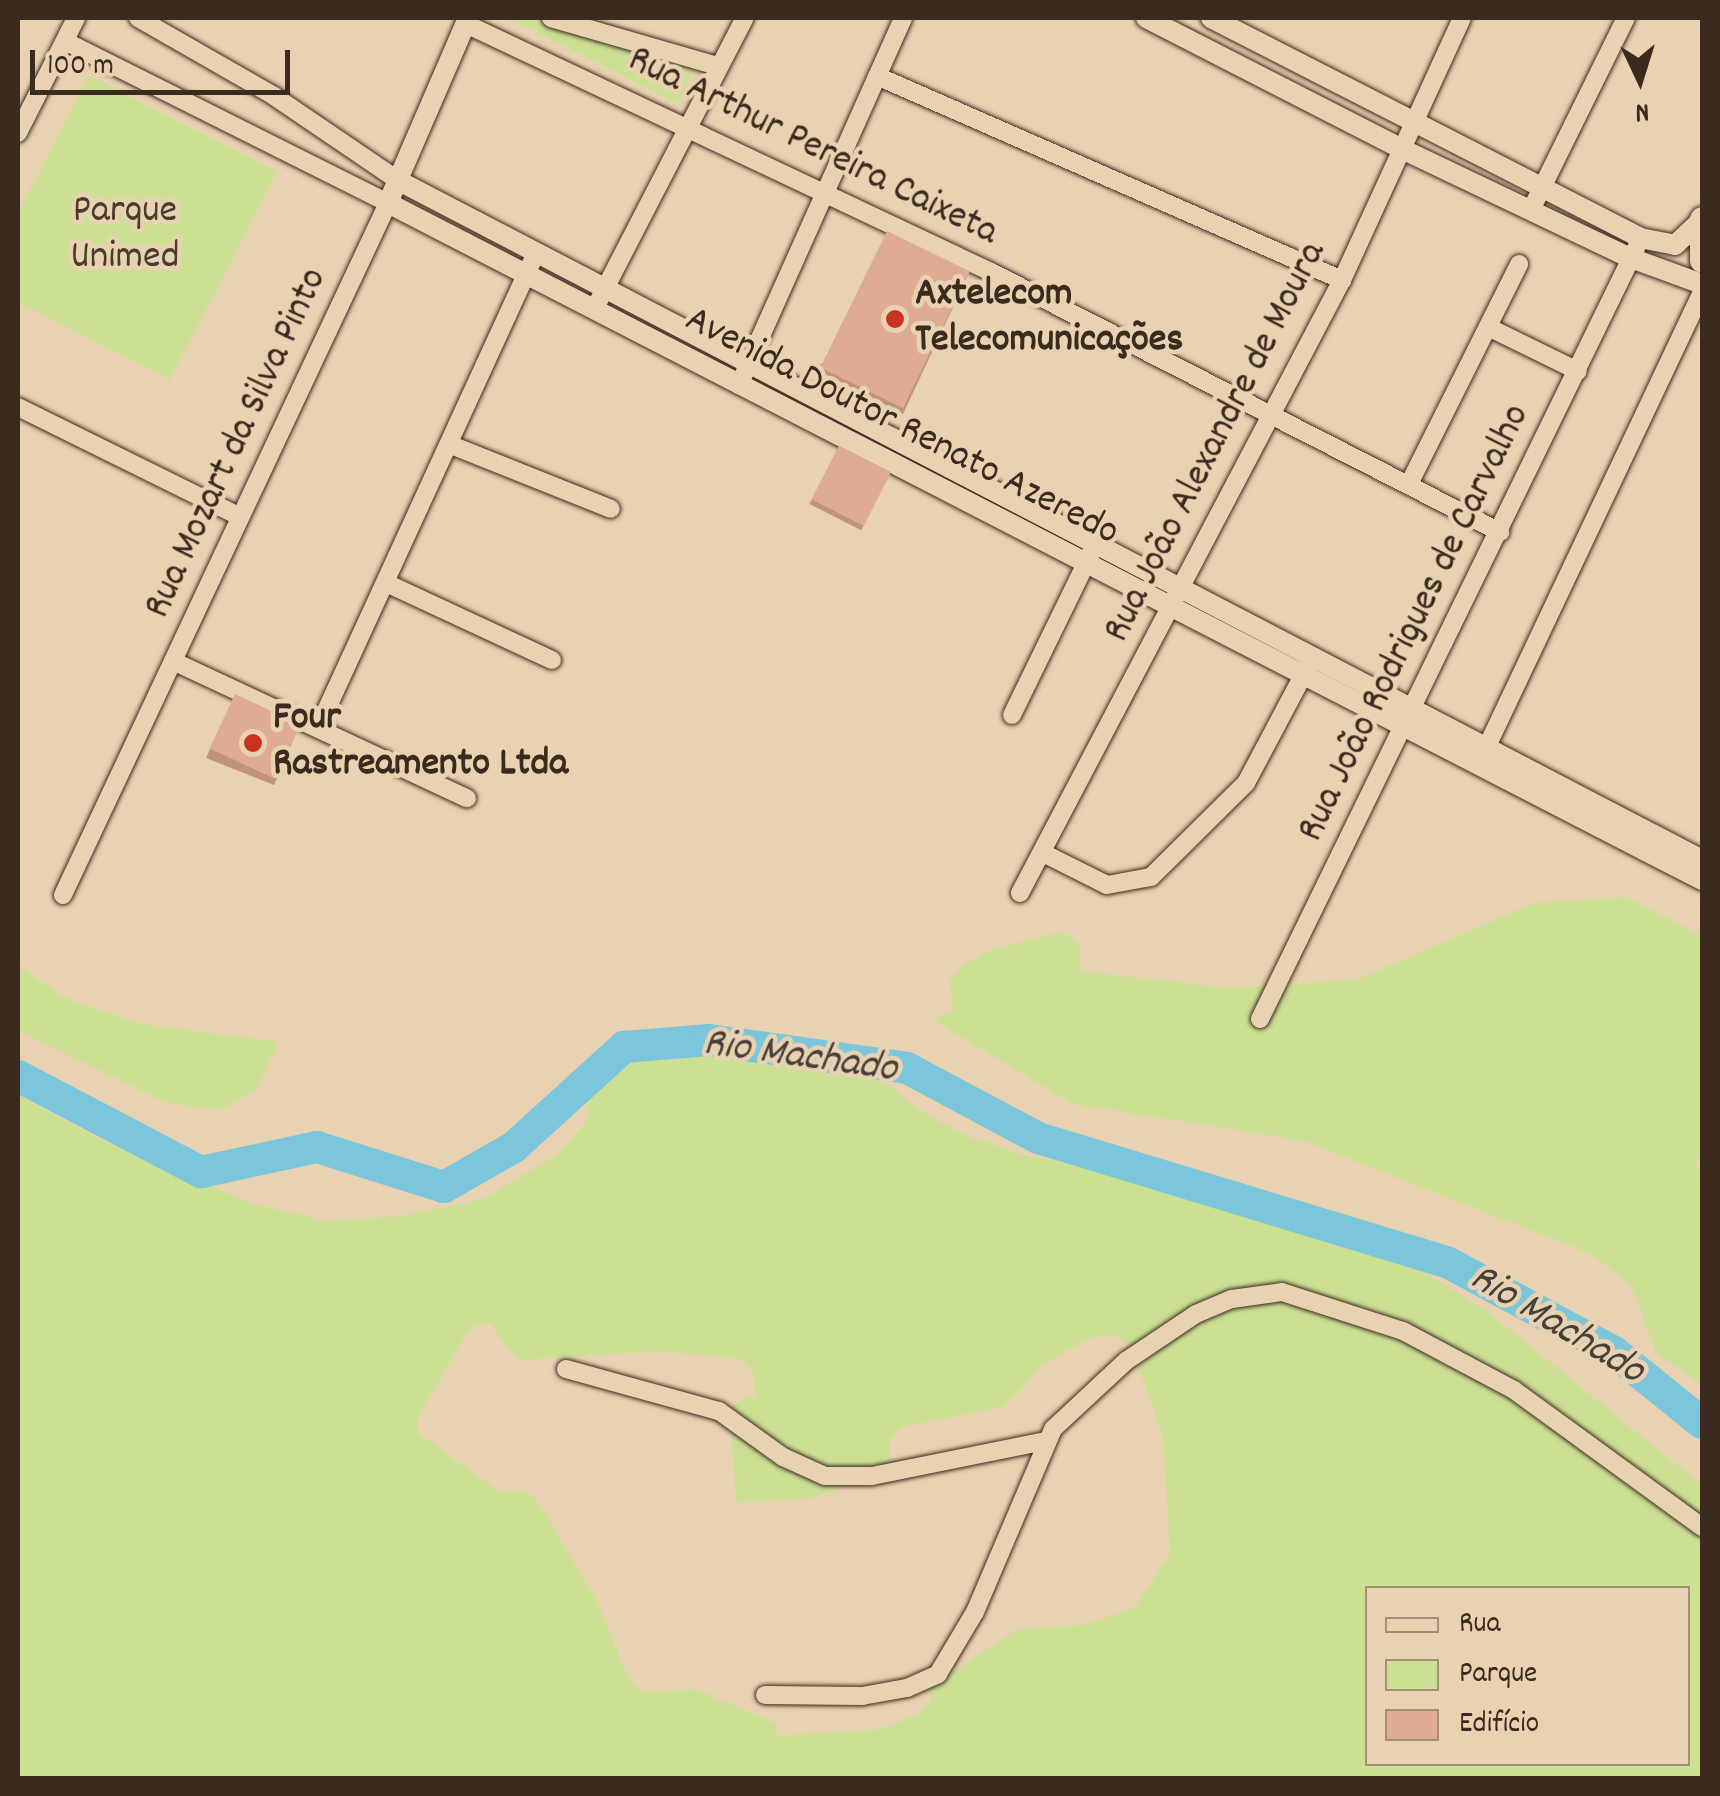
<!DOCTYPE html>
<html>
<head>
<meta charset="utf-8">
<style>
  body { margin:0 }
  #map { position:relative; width:1720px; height:1796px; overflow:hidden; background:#e9d2b2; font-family:Dekko,sans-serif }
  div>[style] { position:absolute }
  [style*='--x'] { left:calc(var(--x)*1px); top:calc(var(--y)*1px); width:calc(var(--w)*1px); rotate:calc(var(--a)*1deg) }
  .green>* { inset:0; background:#cce094 }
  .river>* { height:32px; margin:-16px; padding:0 16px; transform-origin:16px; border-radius:16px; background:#7bc6da }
  .roads { filter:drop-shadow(0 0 2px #3b2a1e) drop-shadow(0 0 2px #3b2a1e) }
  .minor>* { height:18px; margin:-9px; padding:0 9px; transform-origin:9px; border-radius:9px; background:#e9d2b2 }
  .tertiary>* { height:20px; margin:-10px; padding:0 10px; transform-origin:10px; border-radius:10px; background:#e9d2b2 }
  .secondary>* { height:25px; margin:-12.5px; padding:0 12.5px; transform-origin:12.5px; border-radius:12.5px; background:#e9d2b2 }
  .wall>* { inset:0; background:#c1937f; transform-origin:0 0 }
  .building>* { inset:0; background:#e0ab94; transform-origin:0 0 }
  .dots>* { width:28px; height:28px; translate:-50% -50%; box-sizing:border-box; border:5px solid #e9d2b2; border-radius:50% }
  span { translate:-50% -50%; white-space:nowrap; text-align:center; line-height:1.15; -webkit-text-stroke:9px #e9d2b2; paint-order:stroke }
  .street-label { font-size:40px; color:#3b2a1e }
  .park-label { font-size:40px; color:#4a3c2a }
  .poi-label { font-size:40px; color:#3b2a1e; font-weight:700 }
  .left { translate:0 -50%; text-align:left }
  .water-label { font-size:42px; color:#45413a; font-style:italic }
  .frame { position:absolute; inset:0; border:20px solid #3b2a1e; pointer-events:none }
  .legend { position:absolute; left:1365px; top:1586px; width:325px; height:180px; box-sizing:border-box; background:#e9d2b2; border:2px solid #a38f77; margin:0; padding:12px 18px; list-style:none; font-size:30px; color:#3b2a1e }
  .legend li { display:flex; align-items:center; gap:20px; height:50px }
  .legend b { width:50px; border:2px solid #a38f77 }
  .north { position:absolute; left:1590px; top:30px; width:100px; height:100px; -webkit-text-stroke:8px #e9d2b2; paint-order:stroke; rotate:176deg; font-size:28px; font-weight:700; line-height:40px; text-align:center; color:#3b2a1e }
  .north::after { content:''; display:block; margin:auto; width:35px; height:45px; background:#3b2a1e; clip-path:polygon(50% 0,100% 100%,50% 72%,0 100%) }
  .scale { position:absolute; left:30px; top:50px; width:260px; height:45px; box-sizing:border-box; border:5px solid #3b2a1e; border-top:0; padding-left:12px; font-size:30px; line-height:35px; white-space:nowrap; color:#3b2a1e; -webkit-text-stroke:8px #e9d2b2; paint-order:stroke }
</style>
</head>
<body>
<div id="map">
  <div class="green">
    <i style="clip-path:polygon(508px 18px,524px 18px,696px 64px,678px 104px)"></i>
    <i style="clip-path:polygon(89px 75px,277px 172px,170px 380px,18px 302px,18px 213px)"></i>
    <i style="clip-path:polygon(1625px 897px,1702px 936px,1702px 1152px,1695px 1167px,1702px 1174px,1702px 1385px,1656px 1353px,1631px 1286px,1591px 1254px,1304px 1141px,1073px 1104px,933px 1020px,953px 1011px,950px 980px,963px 966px,988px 951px,1052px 934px,1065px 933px,1079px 945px,1081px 971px,1226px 988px,1356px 980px,1534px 903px)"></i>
    <i style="clip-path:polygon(18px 966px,70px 1000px,142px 1024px,279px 1042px,256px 1090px,219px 1110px,167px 1103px,18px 1031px)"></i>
    <i style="clip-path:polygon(evenodd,745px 1041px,817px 1065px,863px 1062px,914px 1107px,965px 1135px,1025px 1155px,1277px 1205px,1373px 1240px,1488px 1312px,1702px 1485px,1702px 1778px,18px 1778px,18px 1095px,97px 1138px,253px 1204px,327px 1221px,399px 1216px,481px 1200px,558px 1154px,587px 1121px,589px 1065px,606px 1050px,745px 1041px,489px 1323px,517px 1360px,661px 1351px,740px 1359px,753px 1372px,755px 1397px,742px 1398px,730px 1412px,736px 1503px,814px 1498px,890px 1467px,889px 1441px,901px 1427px,1004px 1407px,1041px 1366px,1091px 1337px,1117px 1335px,1131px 1347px,1163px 1437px,1170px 1554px,1134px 1608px,1083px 1625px,1018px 1629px,930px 1687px,931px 1700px,919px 1714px,881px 1729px,777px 1736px,776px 1723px,695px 1689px,643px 1692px,629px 1680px,598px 1603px,539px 1503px,526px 1490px,500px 1492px,417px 1432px,417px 1419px,464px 1338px,476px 1324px,489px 1323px,745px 1041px,1368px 1588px,1688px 1588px,1688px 1764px,1368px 1764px,1368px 1588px)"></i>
  </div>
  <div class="river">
    <i style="--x:18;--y:1076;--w:207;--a:27.7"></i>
    <i style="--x:201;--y:1172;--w:119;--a:-12.2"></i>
    <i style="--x:317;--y:1147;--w:133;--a:17.5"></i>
    <i style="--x:444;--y:1187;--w:81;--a:-29.7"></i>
    <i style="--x:514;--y:1147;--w:149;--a:-42.3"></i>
    <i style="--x:624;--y:1047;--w:85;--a:-4.7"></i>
    <i style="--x:709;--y:1040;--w:200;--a:8"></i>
    <i style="--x:907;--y:1068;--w:149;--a:28.1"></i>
    <i style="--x:1038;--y:1138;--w:427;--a:16.9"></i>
    <i style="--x:1447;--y:1262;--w:190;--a:28.3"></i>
    <i style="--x:1614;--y:1352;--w:113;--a:38.9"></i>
  </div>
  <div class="roads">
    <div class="minor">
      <i style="--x:138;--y:18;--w:157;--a:29.8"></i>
      <i style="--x:274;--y:96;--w:151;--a:34.2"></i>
      <i style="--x:551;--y:18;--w:173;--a:16.1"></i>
      <i style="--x:466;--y:24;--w:581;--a:25.29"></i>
      <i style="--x:991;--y:272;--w:572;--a:27.06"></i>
      <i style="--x:877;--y:76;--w:508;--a:23.69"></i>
      <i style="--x:18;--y:133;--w:129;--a:-63.2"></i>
      <i style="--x:1531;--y:210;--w:214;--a:-63.7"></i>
      <i style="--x:595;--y:308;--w:326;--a:-62.7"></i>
      <i style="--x:1488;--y:327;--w:100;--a:26.1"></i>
      <i style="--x:739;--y:385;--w:402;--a:-65.9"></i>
      <i style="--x:18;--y:407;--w:246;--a:26.3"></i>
      <i style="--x:451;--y:445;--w:172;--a:21.8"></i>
      <i style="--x:1409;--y:484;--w:246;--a:-63.4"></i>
      <i style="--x:386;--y:583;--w:183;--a:24.9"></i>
      <i style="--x:177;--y:663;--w:320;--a:25"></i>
      <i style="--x:1012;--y:715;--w:191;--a:-64"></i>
      <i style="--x:319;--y:726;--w:520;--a:-65.36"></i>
      <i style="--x:1482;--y:757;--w:514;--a:-64.68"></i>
      <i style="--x:1045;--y:854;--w:69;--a:26.6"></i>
      <i style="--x:1107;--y:885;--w:45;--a:-10.3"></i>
      <i style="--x:1151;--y:877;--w:134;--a:-44.7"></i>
      <i style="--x:1246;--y:783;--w:135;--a:-62.1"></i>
      <i style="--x:1020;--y:893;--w:692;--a:-62.29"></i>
      <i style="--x:1342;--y:280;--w:288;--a:-65.4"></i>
      <i style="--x:63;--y:895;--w:765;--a:-64.84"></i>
      <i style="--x:388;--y:203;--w:360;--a:-153.4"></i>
      <i style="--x:1260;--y:1019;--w:858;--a:-64"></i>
      <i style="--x:566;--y:1369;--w:159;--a:15.4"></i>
      <i style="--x:719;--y:1411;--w:79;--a:35.7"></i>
      <i style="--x:783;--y:1457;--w:46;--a:24.3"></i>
      <i style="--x:825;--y:1476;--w:47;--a:0"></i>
      <i style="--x:872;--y:1476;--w:177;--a:-11.4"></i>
      <i style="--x:765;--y:1695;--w:97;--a:0.6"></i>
      <i style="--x:862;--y:1696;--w:46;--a:-10.1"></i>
      <i style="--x:907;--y:1688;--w:34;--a:-24"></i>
      <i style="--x:938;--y:1674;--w:72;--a:-59.2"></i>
      <i style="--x:975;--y:1612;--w:199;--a:-66.9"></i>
      <i style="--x:1053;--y:1429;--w:100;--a:-43"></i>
      <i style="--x:1126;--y:1361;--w:84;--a:-33.9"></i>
      <i style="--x:1196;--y:1314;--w:39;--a:-23"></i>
      <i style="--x:1232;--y:1299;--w:50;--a:-8"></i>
      <i style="--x:1282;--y:1292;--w:127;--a:17.9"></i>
      <i style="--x:1403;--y:1331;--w:126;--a:28"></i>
      <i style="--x:1514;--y:1390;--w:233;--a:36.1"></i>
    </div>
    <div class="tertiary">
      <i style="--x:468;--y:18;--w:202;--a:113.4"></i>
      <i style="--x:388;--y:203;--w:1478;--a:27.26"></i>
      <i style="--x:1146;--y:18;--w:288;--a:27.1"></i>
      <i style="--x:1402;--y:149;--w:254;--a:25.5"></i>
      <i style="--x:1631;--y:258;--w:76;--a:20.1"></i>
      <i style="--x:1211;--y:18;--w:482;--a:27.1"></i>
      <i style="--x:1640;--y:238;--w:36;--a:11"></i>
      <i style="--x:1675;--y:245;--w:35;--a:-43"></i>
      <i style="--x:399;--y:181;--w:1469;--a:27.52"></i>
    </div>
    <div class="secondary">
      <i style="--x:1702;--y:219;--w:41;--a:90"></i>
    </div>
  </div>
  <div class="wall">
    <i style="clip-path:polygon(970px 271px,903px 414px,817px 370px,818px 366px)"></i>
    <i style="left:839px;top:446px;width:58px;height:65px;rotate:27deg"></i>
    <i style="clip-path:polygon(300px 724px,274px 785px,206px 758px,210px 749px)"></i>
  </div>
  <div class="building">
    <i style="left:887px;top:231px;width:92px;height:152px;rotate:26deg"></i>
    <i style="left:839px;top:446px;width:58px;height:60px;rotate:27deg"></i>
    <i style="left:235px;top:694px;width:72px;height:60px;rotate:25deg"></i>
  </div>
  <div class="dots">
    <i style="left:895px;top:319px;background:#c8321e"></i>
    <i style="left:253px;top:743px;background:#c8321e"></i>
  </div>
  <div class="street-label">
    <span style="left:812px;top:148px;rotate:26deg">Rua Arthur Pereira Caixeta</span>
    <span style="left:901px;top:428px;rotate:27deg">Avenida Doutor Renato Azeredo</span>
    <span style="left:1217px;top:443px;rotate:-63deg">Rua João Alexandre de Moura</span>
    <span style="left:238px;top:444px;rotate:-65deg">Rua Mozart da Silva Pinto</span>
    <span style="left:1416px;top:624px;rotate:-64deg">Rua João Rodrigues de Carvalho</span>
  </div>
  <div class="park-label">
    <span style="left:125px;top:236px">Parque<br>Unimed</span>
  </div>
  <div class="poi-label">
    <span class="left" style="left:915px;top:319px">Axtelecom<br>Telecomunicações</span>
    <span class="left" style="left:273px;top:743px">Four<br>Rastreamento Ltda</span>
  </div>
  <div class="water-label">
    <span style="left:800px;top:1058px;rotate:8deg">Rio Machado</span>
    <span style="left:1556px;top:1326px;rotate:31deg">Rio Machado</span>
  </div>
  <div class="frame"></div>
  <ul class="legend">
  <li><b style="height:12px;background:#e9d2b2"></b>Rua</li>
  <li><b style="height:28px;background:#cce094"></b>Parque</li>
  <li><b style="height:28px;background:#e0ab94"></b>Edifício</li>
  </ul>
  <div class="north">N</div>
  <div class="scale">100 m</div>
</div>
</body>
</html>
